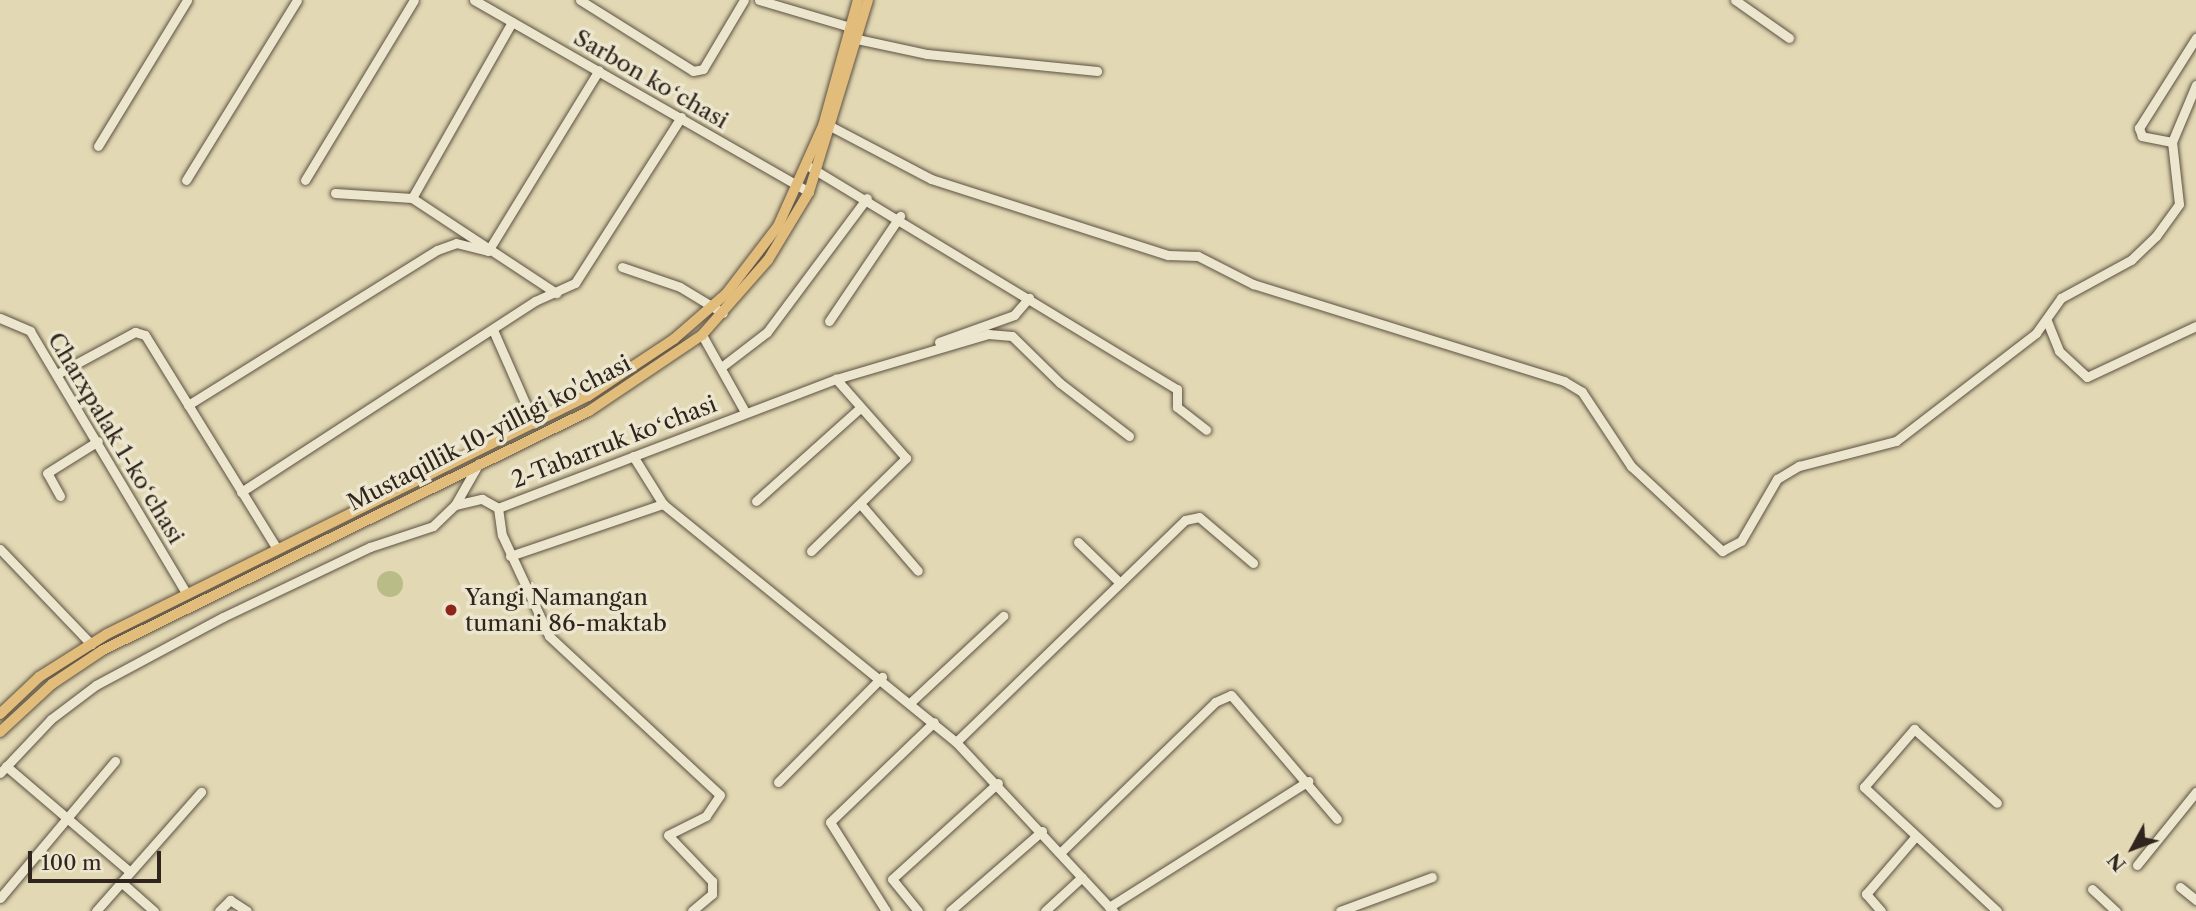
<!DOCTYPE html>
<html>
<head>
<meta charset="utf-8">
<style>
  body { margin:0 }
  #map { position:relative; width:2196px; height:911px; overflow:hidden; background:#e2d8b3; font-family:"Libre Caslon Text",serif }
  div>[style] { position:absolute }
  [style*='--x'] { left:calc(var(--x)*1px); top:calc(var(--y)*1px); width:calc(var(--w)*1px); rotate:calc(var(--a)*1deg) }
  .green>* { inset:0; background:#babc88 }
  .round { border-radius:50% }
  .roads { filter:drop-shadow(0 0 2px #5c5143) drop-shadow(0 0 2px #5c5143) }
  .minor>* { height:9px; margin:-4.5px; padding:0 4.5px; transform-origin:4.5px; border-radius:4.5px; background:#ece6ce }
  .major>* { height:10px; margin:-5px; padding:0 5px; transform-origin:5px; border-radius:5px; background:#e1bc7a }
  .dots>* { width:19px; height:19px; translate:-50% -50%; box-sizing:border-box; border:4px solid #ece6ce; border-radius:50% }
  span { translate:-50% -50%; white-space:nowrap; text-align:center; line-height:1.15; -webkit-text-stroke:7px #ece6ce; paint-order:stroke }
  .street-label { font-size:23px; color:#2f241e }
  .poi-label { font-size:23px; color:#2f241e }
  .left { translate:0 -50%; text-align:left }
  .north { position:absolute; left:2098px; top:813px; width:70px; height:70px; -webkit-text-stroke:5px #ece6ce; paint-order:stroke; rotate:229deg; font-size:19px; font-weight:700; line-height:28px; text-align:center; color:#2f241e }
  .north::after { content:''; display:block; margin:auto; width:24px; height:32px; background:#2f241e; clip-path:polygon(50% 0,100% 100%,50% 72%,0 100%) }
  .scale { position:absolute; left:28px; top:851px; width:133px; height:32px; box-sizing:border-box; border:4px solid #2f241e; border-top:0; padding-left:9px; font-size:21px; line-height:24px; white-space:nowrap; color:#2f241e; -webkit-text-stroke:5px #ece6ce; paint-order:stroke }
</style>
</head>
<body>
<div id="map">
  <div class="green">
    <i class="round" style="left:377px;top:571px;width:26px;height:26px"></i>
  </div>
  <div class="roads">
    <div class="minor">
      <i style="--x:474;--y:0;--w:386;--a:29.8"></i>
      <i style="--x:580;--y:0;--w:133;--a:32.1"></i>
      <i style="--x:693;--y:71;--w:10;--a:-11"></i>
      <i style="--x:703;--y:69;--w:80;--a:-59.3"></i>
      <i style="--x:759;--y:0;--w:95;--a:16.5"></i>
      <i style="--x:1735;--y:0;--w:66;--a:35.1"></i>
      <i style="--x:512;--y:22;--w:202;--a:119.6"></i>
      <i style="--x:412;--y:198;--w:173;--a:33.4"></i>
      <i style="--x:857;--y:39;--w:72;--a:12.1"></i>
      <i style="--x:927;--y:54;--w:171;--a:5.7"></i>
      <i style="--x:832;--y:127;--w:112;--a:27.7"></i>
      <i style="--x:931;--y:179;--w:249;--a:17.8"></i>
      <i style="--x:1168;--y:255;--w:30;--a:2"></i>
      <i style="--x:1198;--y:256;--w:62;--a:27"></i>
      <i style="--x:1253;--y:284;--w:326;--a:17.3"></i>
      <i style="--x:1564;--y:381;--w:21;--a:31"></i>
      <i style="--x:1582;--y:392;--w:89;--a:56.5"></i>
      <i style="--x:1631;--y:466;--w:125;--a:43"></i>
      <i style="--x:1722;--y:551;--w:21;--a:-28"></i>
      <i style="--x:1741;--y:541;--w:72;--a:-59.9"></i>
      <i style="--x:1777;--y:479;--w:26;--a:-31"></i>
      <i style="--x:1799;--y:466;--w:100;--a:-14.5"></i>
      <i style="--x:1896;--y:441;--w:177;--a:-37.6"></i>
      <i style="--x:2036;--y:333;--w:43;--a:-54.5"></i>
      <i style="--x:2061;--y:298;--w:80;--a:-28.5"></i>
      <i style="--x:2131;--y:260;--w:35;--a:-44"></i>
      <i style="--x:2156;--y:236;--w:39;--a:-54"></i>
      <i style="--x:2179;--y:204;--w:62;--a:-96.4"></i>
      <i style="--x:2172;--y:142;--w:62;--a:-67.2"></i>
      <i style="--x:2172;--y:142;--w:31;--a:-169"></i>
      <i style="--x:2142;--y:136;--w:9;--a:-111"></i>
      <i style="--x:2139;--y:128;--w:107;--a:-57.7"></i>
      <i style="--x:98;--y:146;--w:171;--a:-58.6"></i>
      <i style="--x:810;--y:167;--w:429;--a:31.2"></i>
      <i style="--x:1177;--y:389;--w:18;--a:90"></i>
      <i style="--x:1177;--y:407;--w:37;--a:38"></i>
      <i style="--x:186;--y:180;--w:211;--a:-58.3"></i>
      <i style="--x:305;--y:180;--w:210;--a:-58.8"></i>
      <i style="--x:335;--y:193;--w:77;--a:3.7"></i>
      <i style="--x:622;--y:267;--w:61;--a:19"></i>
      <i style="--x:680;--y:287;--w:50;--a:31.2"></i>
      <i style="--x:0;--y:318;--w:33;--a:23"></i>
      <i style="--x:30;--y:331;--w:306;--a:59.2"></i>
      <i style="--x:829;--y:321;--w:127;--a:-55.9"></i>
      <i style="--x:2047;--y:321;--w:32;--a:68"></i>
      <i style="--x:2059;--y:351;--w:38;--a:43"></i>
      <i style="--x:2087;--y:377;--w:120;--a:-25.1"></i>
      <i style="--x:493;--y:330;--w:102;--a:66.2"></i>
      <i style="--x:702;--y:335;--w:88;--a:60.8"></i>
      <i style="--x:939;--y:342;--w:80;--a:-19.8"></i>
      <i style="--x:1014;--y:315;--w:23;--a:-49"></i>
      <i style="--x:724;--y:365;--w:54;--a:-37.5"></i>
      <i style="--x:767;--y:332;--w:167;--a:-53.3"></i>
      <i style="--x:57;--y:374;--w:89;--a:-28.3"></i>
      <i style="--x:135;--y:332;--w:10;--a:17"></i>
      <i style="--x:145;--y:335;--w:251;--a:58.3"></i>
      <i style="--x:188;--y:405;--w:293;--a:-31.9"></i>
      <i style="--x:437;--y:250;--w:20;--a:-20"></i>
      <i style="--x:456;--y:243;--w:33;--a:14"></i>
      <i style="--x:488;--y:251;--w:212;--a:-58.5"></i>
      <i style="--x:633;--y:456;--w:57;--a:58"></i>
      <i style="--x:663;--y:504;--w:377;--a:39.1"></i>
      <i style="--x:956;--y:742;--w:231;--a:47.1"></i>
      <i style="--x:241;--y:492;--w:351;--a:-33"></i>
      <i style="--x:535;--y:301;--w:44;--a:-24.2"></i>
      <i style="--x:575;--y:283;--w:197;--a:-57.4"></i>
      <i style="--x:60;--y:496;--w:26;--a:-119"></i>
      <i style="--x:47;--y:473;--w:60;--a:-32.1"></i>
      <i style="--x:756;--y:501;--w:140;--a:-41.8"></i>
      <i style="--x:455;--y:505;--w:48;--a:-60.3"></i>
      <i style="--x:863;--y:507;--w:84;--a:49.3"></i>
      <i style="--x:498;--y:508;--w:362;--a:-20.9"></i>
      <i style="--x:836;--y:379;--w:159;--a:-16.5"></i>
      <i style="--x:988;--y:334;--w:24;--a:5"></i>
      <i style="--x:1012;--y:336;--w:67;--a:44.4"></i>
      <i style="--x:1060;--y:383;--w:87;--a:37.5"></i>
      <i style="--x:498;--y:508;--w:27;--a:82"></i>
      <i style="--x:502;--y:535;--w:111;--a:65"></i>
      <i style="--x:549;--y:636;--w:233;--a:42.9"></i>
      <i style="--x:720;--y:795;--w:25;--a:124"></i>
      <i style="--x:706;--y:816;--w:42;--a:153.4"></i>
      <i style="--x:668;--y:835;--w:64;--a:46.3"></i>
      <i style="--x:712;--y:881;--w:13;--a:90"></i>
      <i style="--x:712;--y:894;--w:26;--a:140"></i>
      <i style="--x:1078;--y:542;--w:57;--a:44.3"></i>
      <i style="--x:0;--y:549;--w:132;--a:46.2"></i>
      <i style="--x:811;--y:551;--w:133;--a:-44.4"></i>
      <i style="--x:906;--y:458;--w:106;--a:-131.5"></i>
      <i style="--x:510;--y:556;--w:162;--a:-18.8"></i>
      <i style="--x:912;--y:701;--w:125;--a:-43"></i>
      <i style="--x:956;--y:742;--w:319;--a:-44.1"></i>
      <i style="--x:1185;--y:520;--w:14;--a:-12"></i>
      <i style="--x:1199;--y:517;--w:71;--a:40.4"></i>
      <i style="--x:6;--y:766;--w:163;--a:40.5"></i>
      <i style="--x:0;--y:773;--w:74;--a:-46.6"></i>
      <i style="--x:51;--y:719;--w:56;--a:-37.1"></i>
      <i style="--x:96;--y:685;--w:144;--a:-28.2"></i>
      <i style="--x:223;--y:617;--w:163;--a:-25.5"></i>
      <i style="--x:370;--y:547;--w:66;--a:-18.4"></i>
      <i style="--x:433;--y:526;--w:30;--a:-44"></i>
      <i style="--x:455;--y:505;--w:28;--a:-13"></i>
      <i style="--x:482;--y:499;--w:18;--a:29"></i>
      <i style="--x:778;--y:782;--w:148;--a:-45.3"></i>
      <i style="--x:1061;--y:852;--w:215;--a:-44.2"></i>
      <i style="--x:1215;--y:702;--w:17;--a:-24"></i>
      <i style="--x:1231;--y:695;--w:163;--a:49.5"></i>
      <i style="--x:2137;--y:865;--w:94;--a:-51.1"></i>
      <i style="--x:121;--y:882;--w:44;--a:41.3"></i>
      <i style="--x:2180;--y:887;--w:21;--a:39"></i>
      <i style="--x:2092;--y:889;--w:33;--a:43"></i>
      <i style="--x:0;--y:898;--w:179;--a:-50"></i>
      <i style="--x:1109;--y:907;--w:236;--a:-32.3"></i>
      <i style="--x:96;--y:911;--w:159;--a:-48.6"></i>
      <i style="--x:219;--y:911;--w:16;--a:-45"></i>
      <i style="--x:230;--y:900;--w:20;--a:33"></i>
      <i style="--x:886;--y:911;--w:105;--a:-122.2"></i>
      <i style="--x:830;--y:822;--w:144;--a:-43.9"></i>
      <i style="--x:918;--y:911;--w:41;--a:-129.1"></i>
      <i style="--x:892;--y:879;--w:143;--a:-42.2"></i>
      <i style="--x:950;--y:911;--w:122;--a:-41"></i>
      <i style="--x:1045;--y:911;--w:50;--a:-42.6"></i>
      <i style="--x:1340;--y:911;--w:98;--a:-20.3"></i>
      <i style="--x:1881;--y:911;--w:23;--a:-131"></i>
      <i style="--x:1866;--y:894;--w:75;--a:-49.3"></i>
      <i style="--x:1997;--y:911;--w:182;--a:-137"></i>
      <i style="--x:1864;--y:787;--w:77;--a:-49.2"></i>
      <i style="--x:1914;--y:729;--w:111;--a:41.7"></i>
    </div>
    <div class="major">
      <i style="--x:0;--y:714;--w:54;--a:-43.5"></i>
      <i style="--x:39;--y:677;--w:80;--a:-32.3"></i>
      <i style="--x:107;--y:634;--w:537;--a:-26.33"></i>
      <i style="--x:588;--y:396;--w:103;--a:-33.5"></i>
      <i style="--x:674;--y:339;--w:69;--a:-40.9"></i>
      <i style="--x:726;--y:294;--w:86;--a:-52.6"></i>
      <i style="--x:778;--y:226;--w:110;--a:-65.8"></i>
      <i style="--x:823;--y:126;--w:131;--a:-74.5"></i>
      <i style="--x:0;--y:732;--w:71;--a:-42.7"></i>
      <i style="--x:52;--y:684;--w:61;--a:-33.7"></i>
      <i style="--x:103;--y:650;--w:542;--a:-26.19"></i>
      <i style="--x:589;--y:411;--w:136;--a:-33.9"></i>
      <i style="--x:702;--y:335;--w:100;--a:-48.7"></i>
      <i style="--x:768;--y:260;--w:79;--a:-58.9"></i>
      <i style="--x:809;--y:192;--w:201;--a:-72.9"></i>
    </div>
  </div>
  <div class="dots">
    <i style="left:451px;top:610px;background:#8f2418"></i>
  </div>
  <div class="street-label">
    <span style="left:651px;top:79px;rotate:30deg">Sarbon koʻchasi</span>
    <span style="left:489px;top:433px;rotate:-27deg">Mustaqillik 10-yilligi ko'chasi</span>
    <span style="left:116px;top:438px;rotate:59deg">Charxpalak 1-koʻchasi</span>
    <span style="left:614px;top:442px;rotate:-21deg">2-Tabarruk koʻchasi</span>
  </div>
  <div class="poi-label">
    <span class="left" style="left:465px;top:610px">Yangi Namangan<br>tumani 86-maktab</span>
  </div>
  <div class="north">N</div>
  <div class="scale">100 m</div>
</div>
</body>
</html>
